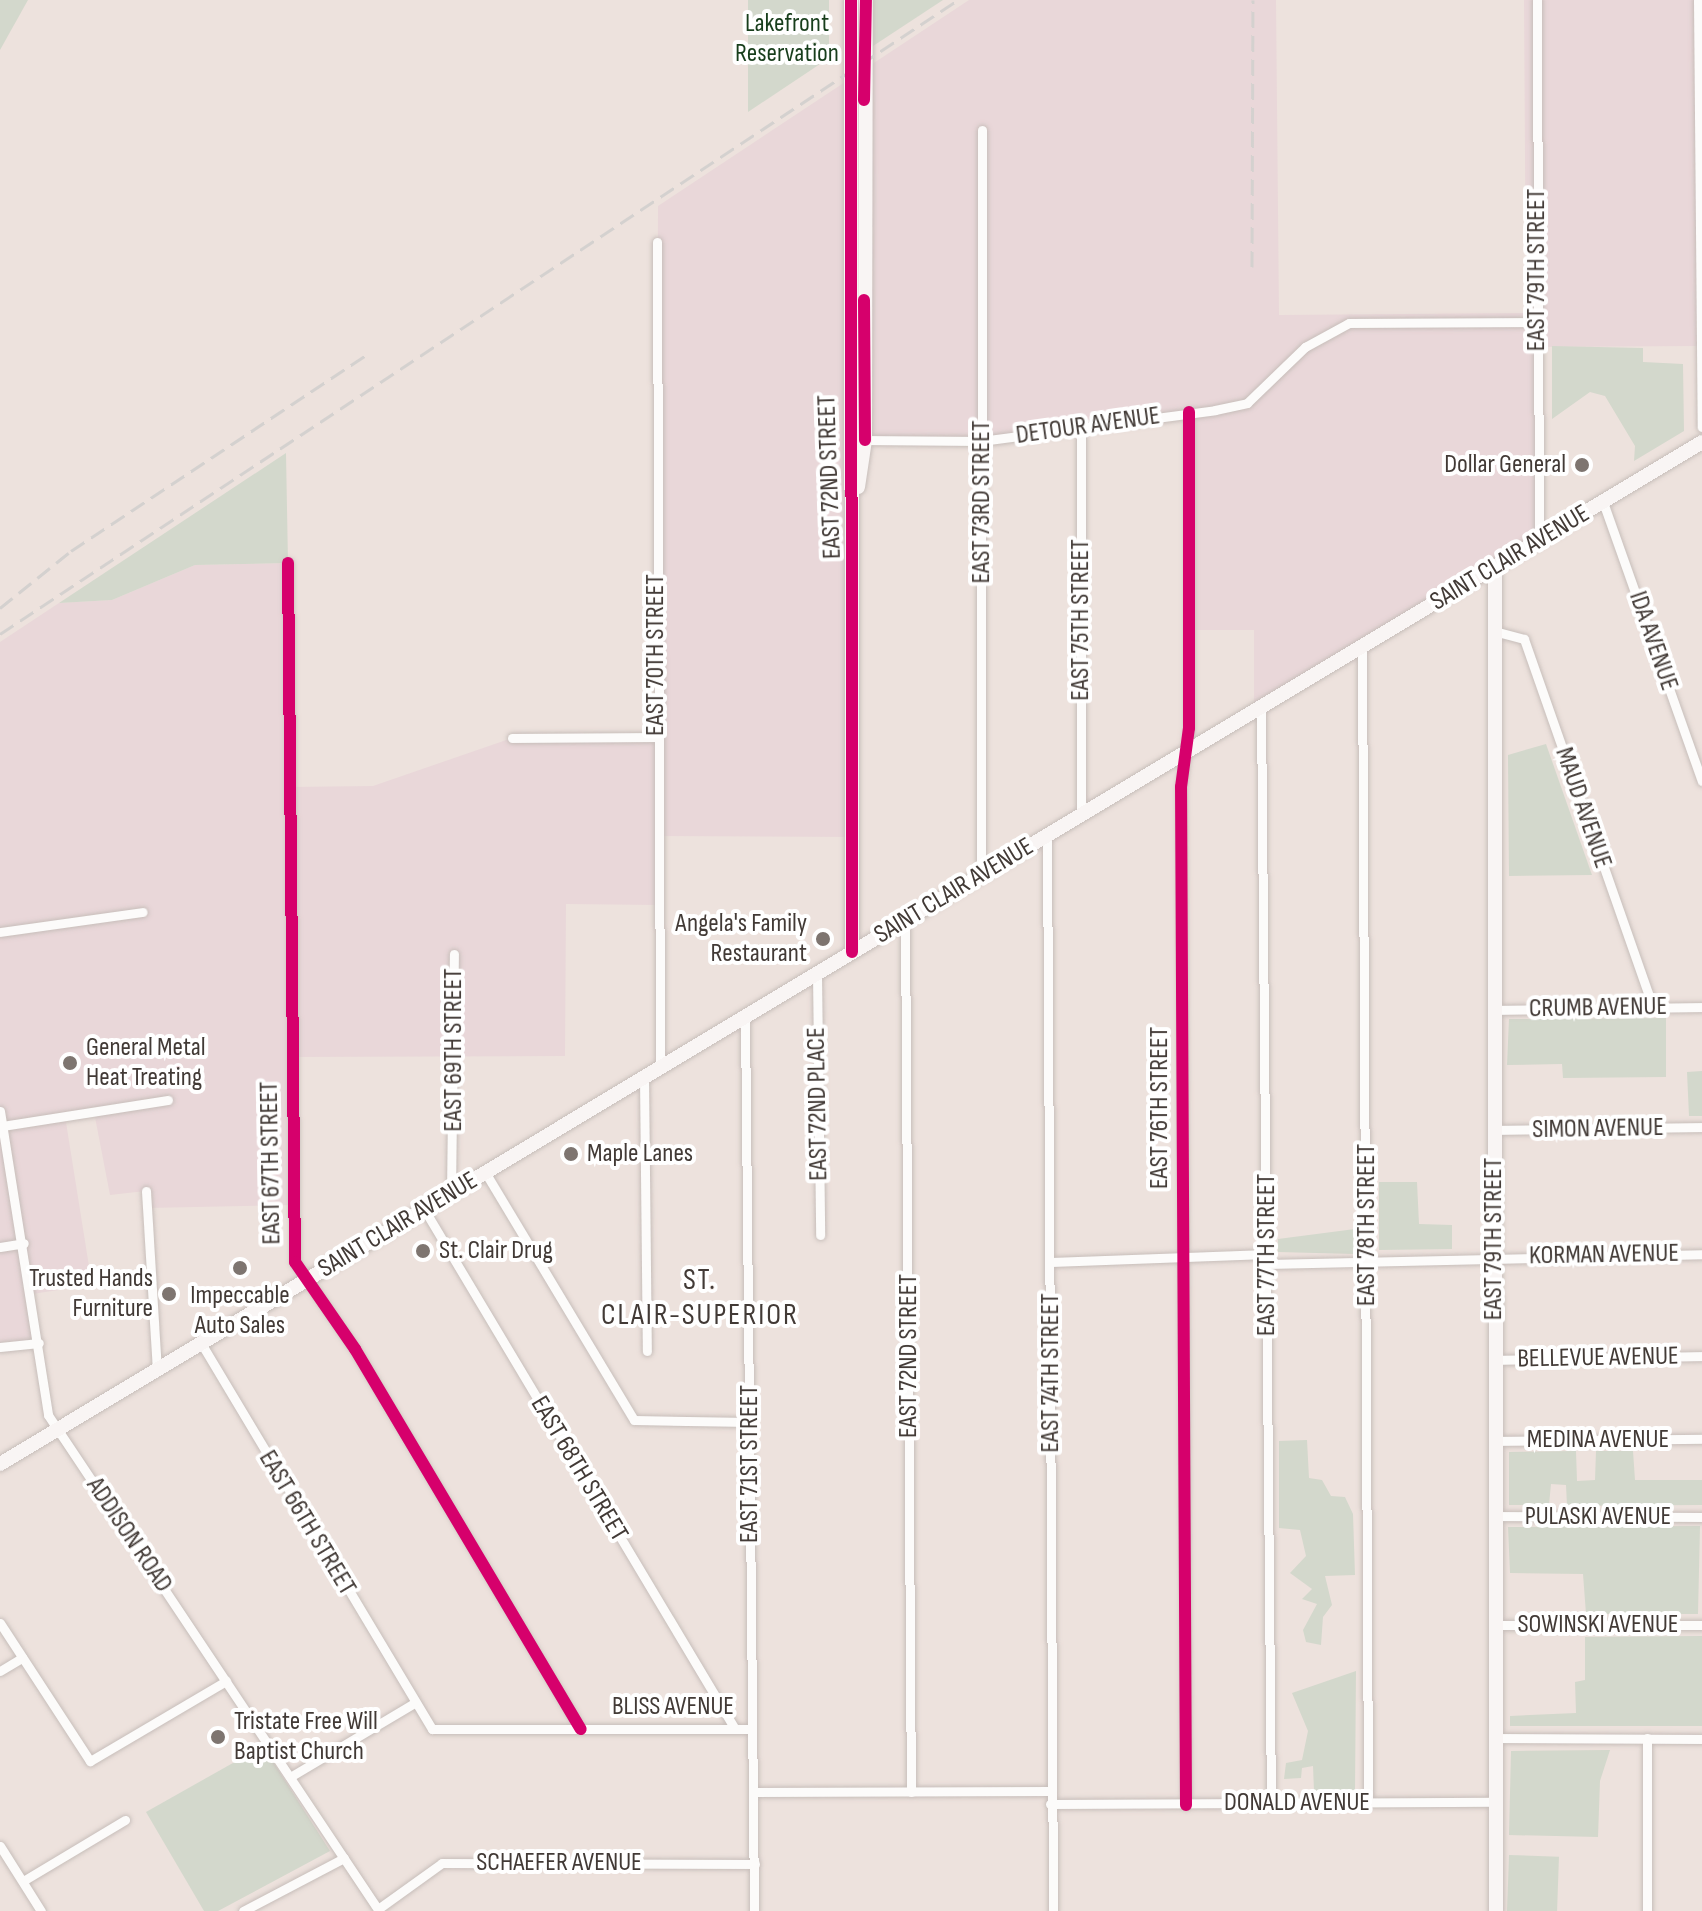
<!DOCTYPE html>
<html>
<head>
<meta charset="utf-8">
<style>
  body { margin:0 }
  #map { position:relative; width:1702px; height:1911px; overflow:hidden; background:#ede2dd; font-family:"Sofia Sans Condensed",sans-serif }
  div>[style] { position:absolute }
  [style*='--x'] { left:calc(var(--x)*1px); top:calc(var(--y)*1px); width:calc(var(--w)*1px); rotate:calc(var(--a)*1deg) }
  .industrial>* { inset:0; background:#e9d7d9 }
  .green>* { inset:0; background:#d3d8cc; transform-origin:0 0 }
  .roads { filter:drop-shadow(0 0 2px #c7beba) drop-shadow(0 0 2px #c7beba) }
  .street>* { height:9px; margin:-4.5px; padding:0 4.5px; transform-origin:4.5px; border-radius:4.5px; background:#fcfbfa }
  .secondary>* { height:14px; margin:-7px; padding:0 7px; transform-origin:7px; border-radius:7px; background:#f9f5f4 }
  .rail>* { height:3px; margin-top:-1.5px; transform-origin:0; background:repeating-linear-gradient(90deg,#d4d1cf 0 16px,transparent 0 24px) }
  .cycleway>* { height:12px; margin:-6px; padding:0 6px; transform-origin:6px; border-radius:6px; background:#d6006c }
  .dots>* { width:22px; height:22px; translate:-50% -50%; box-sizing:border-box; border:4px solid #fff; border-radius:50% }
  span { translate:-50% -50%; white-space:nowrap; text-align:center; line-height:1.15; -webkit-text-stroke:8px #fff; paint-order:stroke }
  .park-label { font-size:26px; color:#183e1c }
  .street-label { font-size:26px; color:#423a36 }
  .poi-label { font-size:26px; color:#423a36 }
  .right { translate:-100% -50%; text-align:right }
  .left { translate:0 -50%; text-align:left }
  .quarter-label { font-size:30px; color:#423a36; letter-spacing:2px }
</style>
</head>
<body>
<div id="map">
  <div class="industrial">
    <i style="clip-path:polygon(969px 0,1276px 0,1279px 315px,1526px 313px,1524px 0,1702px 0,1697px 346px,1538px 347px,1539px 541px,1254px 711px,1254px 630px,1189px 630px,1189px 412px,981px 441px,849px 440px,853px 837px,658px 836px,658px 905px,566px 904px,565px 1056px,292px 1057px,293px 1205px,147px 1208px,145px 1191px,110px 1195px,94px 1112px,65px 1116px,92px 1285px,32px 1294px,39px 1343px,0 1347px,0 642px,59px 603px,112px 600px,195px 565px,288px 563px,290px 787px,373px 786px,512px 738px,656px 737px,658px 206px)"></i>
  </div>
  <div class="green">
    <i style="clip-path:polygon(0 0,28px 0,0 50px)"></i>
    <i style="clip-path:polygon(748px 0,829px 0,829px 58px,748px 112px)"></i>
    <i style="clip-path:polygon(870px 0,943px 0,870px 48px)"></i>
    <i style="clip-path:polygon(1552px 346px,1643px 348px,1643px 362px,1683px 364px,1684px 431px,1634px 461px,1635px 446px,1605px 396px,1590px 392px,1552px 419px)"></i>
    <i style="clip-path:polygon(286px 453px,288px 563px,195px 565px,112px 600px,59px 603px)"></i>
    <i style="clip-path:polygon(1546px 744px,1592px 875px,1509px 876px,1508px 755px)"></i>
    <i style="clip-path:polygon(1666px 1018px,1666px 1077px,1563px 1078px,1562px 1064px,1507px 1065px,1509px 1019px)"></i>
    <i style="clip-path:polygon(1702px 1071px,1702px 1116px,1689px 1116px,1687px 1072px)"></i>
    <i style="clip-path:polygon(1379px 1182px,1417px 1182px,1419px 1224px,1452px 1225px,1452px 1249px,1379px 1250px)"></i>
    <i style="clip-path:polygon(1355px 1229px,1355px 1254px,1278px 1252px,1278px 1239px)"></i>
    <i style="clip-path:polygon(1307px 1440px,1309px 1478px,1322px 1480px,1331px 1496px,1345px 1497px,1353px 1514px,1355px 1575px,1325px 1576px,1332px 1605px,1323px 1617px,1321px 1645px,1306px 1642px,1303px 1630px,1317px 1604px,1302px 1599px,1312px 1589px,1290px 1573px,1306px 1556px,1300px 1530px,1279px 1528px,1279px 1441px)"></i>
    <i style="clip-path:polygon(1576px 1451px,1577px 1481px,1595px 1480px,1596px 1451px,1633px 1451px,1635px 1480px,1702px 1480px,1702px 1505px,1567px 1506px,1566px 1485px,1551px 1484px,1549px 1505px,1509px 1505px,1509px 1452px)"></i>
    <i style="clip-path:polygon(1700px 1526px,1698px 1614px,1586px 1614px,1583px 1574px,1510px 1573px,1508px 1527px)"></i>
    <i style="clip-path:polygon(1702px 1636px,1702px 1726px,1510px 1726px,1510px 1716px,1576px 1713px,1575px 1682px,1585px 1680px,1585px 1637px)"></i>
    <i style="clip-path:polygon(1356px 1671px,1355px 1792px,1314px 1791px,1313px 1766px,1302px 1768px,1301px 1778px,1284px 1779px,1286px 1763px,1302px 1760px,1308px 1731px,1292px 1693px)"></i>
    <i style="clip-path:polygon(263px 1746px,330px 1851px,218px 1911px,204px 1911px,146px 1812px)"></i>
    <i style="clip-path:polygon(1610px 1750px,1600px 1781px,1598px 1837px,1509px 1835px,1511px 1751px)"></i>
    <i style="left:1509px;top:1855px;width:50px;height:56px;rotate:2deg"></i>
  </div>
  <div class="roads">
    <div class="street">
      <i style="--x:1537;--y:0;--w:541;--a:89.79"></i>
      <i style="--x:1698;--y:0;--w:427;--a:89.5"></i>
      <i style="--x:657;--y:242;--w:826;--a:89.79"></i>
      <i style="--x:1081;--y:426;--w:389;--a:90"></i>
      <i style="--x:861;--y:440;--w:120;--a:0.5"></i>
      <i style="--x:981;--y:441;--w:236;--a:-7.5"></i>
      <i style="--x:1215;--y:410;--w:33;--a:-12"></i>
      <i style="--x:1247;--y:403;--w:81;--a:-44"></i>
      <i style="--x:1305;--y:347;--w:50;--a:-28.6"></i>
      <i style="--x:1349;--y:323;--w:189;--a:-0.3"></i>
      <i style="--x:1603;--y:502;--w:296;--a:70.5"></i>
      <i style="--x:288;--y:563;--w:699;--a:89.43"></i>
      <i style="--x:295;--y:1262;--w:106;--a:55.4"></i>
      <i style="--x:355;--y:1349;--w:442;--a:59.3"></i>
      <i style="--x:1494;--y:631;--w:31;--a:15"></i>
      <i style="--x:1524;--y:639;--w:390;--a:70.7"></i>
      <i style="--x:1362;--y:647;--w:1156;--a:89.7"></i>
      <i style="--x:1261;--y:707;--w:1096;--a:89.48"></i>
      <i style="--x:512;--y:738;--w:144;--a:-0.4"></i>
      <i style="--x:1047;--y:835;--w:1076;--a:89.68"></i>
      <i style="--x:981;--y:875;--w:745;--a:-89.92"></i>
      <i style="--x:905;--y:921;--w:871;--a:89.61"></i>
      <i style="--x:0;--y:932;--w:144;--a:-8"></i>
      <i style="--x:817;--y:973;--w:262;--a:89.3"></i>
      <i style="--x:1494;--y:1010;--w:208;--a:-0.8"></i>
      <i style="--x:745;--y:1017;--w:894;--a:89.42"></i>
      <i style="--x:644;--y:1077;--w:274;--a:89.4"></i>
      <i style="--x:0;--y:1111;--w:308;--a:81"></i>
      <i style="--x:48;--y:1415;--w:596;--a:56.28"></i>
      <i style="--x:2;--y:1126;--w:168;--a:-8.9"></i>
      <i style="--x:1494;--y:1130;--w:208;--a:-0.8"></i>
      <i style="--x:485;--y:1172;--w:289;--a:59"></i>
      <i style="--x:634;--y:1420;--w:116;--a:1"></i>
      <i style="--x:146;--y:1191;--w:179;--a:86.5"></i>
      <i style="--x:451;--y:1193;--w:239;--a:-89.3"></i>
      <i style="--x:424;--y:1209;--w:606;--a:59.12"></i>
      <i style="--x:0;--y:1247;--w:24;--a:-9"></i>
      <i style="--x:1051;--y:1262;--w:216;--a:-2.1"></i>
      <i style="--x:1267;--y:1264;--w:435;--a:-1.3"></i>
      <i style="--x:201;--y:1343;--w:450;--a:59.1"></i>
      <i style="--x:432;--y:1729;--w:320;--a:0"></i>
      <i style="--x:0;--y:1347;--w:39;--a:-6"></i>
      <i style="--x:1494;--y:1360;--w:208;--a:-1.1"></i>
      <i style="--x:1494;--y:1441;--w:208;--a:-0.6"></i>
      <i style="--x:1494;--y:1516;--w:208;--a:0.3"></i>
      <i style="--x:0;--y:1623;--w:165;--a:56.9"></i>
      <i style="--x:90;--y:1761;--w:158;--a:-30.5"></i>
      <i style="--x:1494;--y:1625;--w:208;--a:0"></i>
      <i style="--x:0;--y:1671;--w:26;--a:-31"></i>
      <i style="--x:1496;--y:1738;--w:206;--a:0.3"></i>
      <i style="--x:1647;--y:1738;--w:173;--a:90"></i>
      <i style="--x:290;--y:1777;--w:144;--a:-30.8"></i>
      <i style="--x:753;--y:1792;--w:298;--a:-0.2"></i>
      <i style="--x:1050;--y:1804;--w:446;--a:-0.3"></i>
      <i style="--x:1186;--y:1805;--w:1018;--a:-90.28"></i>
      <i style="--x:1181;--y:787;--w:60;--a:-82.3"></i>
      <i style="--x:1189;--y:728;--w:316;--a:-90"></i>
      <i style="--x:0;--y:1846;--w:77;--a:57.8"></i>
      <i style="--x:23;--y:1881;--w:119;--a:-30.9"></i>
      <i style="--x:378;--y:1909;--w:79;--a:-35.7"></i>
      <i style="--x:442;--y:1863;--w:313;--a:0.2"></i>
      <i style="--x:243;--y:1911;--w:114;--a:-27.7"></i>
    </div>
    <div class="secondary">
      <i style="--x:851;--y:0;--w:952;--a:89.94"></i>
      <i style="--x:858;--y:487;--w:48;--a:-81.5"></i>
      <i style="--x:865;--y:440;--w:440;--a:-89.9"></i>
      <i style="--x:1495;--y:567;--w:1344;--a:89.96"></i>
      <i style="--x:0;--y:1464;--w:1985;--a:-30.98"></i>
    </div>
  </div>
  <div class="rail">
    <i style="--x:1252;--y:267;--w:267;--a:-89.8"></i>
    <i style="--x:0;--y:608;--w:91;--a:-38.8"></i>
    <i style="--x:71;--y:551;--w:358;--a:-33.6"></i>
    <i style="--x:0;--y:634;--w:1149;--a:-33.5"></i>
  </div>
  <div class="cycleway">
    <i style="--x:851;--y:0;--w:952;--a:89.94"></i>
    <i style="--x:864;--y:100;--w:100;--a:-88.9"></i>
    <i style="--x:864;--y:300;--w:140;--a:89.6"></i>
    <i style="--x:288;--y:563;--w:699;--a:89.43"></i>
    <i style="--x:295;--y:1262;--w:106;--a:55.4"></i>
    <i style="--x:355;--y:1349;--w:442;--a:59.3"></i>
    <i style="--x:1186;--y:1805;--w:1018;--a:-90.28"></i>
    <i style="--x:1181;--y:787;--w:60;--a:-82.3"></i>
    <i style="--x:1189;--y:728;--w:316;--a:-90"></i>
  </div>
  <div class="dots">
    <i style="left:1582px;top:465px;background:#7e7570"></i>
    <i style="left:823px;top:939px;background:#7e7570"></i>
    <i style="left:70px;top:1063px;background:#7e7570"></i>
    <i style="left:571px;top:1154px;background:#7e7570"></i>
    <i style="left:423px;top:1251px;background:#7e7570"></i>
    <i style="left:240px;top:1268px;background:#7e7570"></i>
    <i style="left:169px;top:1294px;background:#7e7570"></i>
    <i style="left:218px;top:1737px;background:#7e7570"></i>
  </div>
  <div class="park-label">
    <span style="left:787px;top:39px">Lakefront<br>Reservation</span>
  </div>
  <div class="street-label">
    <span style="left:1537px;top:270px;rotate:-90deg">EAST 79TH STREET</span>
    <span style="left:1088px;top:426px;rotate:-8deg">DETOUR AVENUE</span>
    <span style="left:830px;top:477px;rotate:-92deg">EAST 72ND STREET</span>
    <span style="left:982px;top:502px;rotate:-90deg">EAST 73RD STREET</span>
    <span style="left:1510px;top:558px;rotate:-31deg">SAINT CLAIR AVENUE</span>
    <span style="left:1081px;top:620px;rotate:-90deg">EAST 75TH STREET</span>
    <span style="left:1653px;top:641px;rotate:71deg">IDA AVENUE</span>
    <span style="left:656px;top:655px;rotate:-90deg">EAST 70TH STREET</span>
    <span style="left:1583px;top:808px;rotate:71deg">MAUD AVENUE</span>
    <span style="left:954px;top:891px;rotate:-31deg">SAINT CLAIR AVENUE</span>
    <span style="left:1598px;top:1008px;rotate:-1deg">CRUMB AVENUE</span>
    <span style="left:454px;top:1050px;rotate:-90deg">EAST 69TH STREET</span>
    <span style="left:818px;top:1104px;rotate:-91deg">EAST 72ND PLACE</span>
    <span style="left:1160px;top:1108px;rotate:-90deg">EAST 76TH STREET</span>
    <span style="left:1598px;top:1129px;rotate:-1deg">SIMON AVENUE</span>
    <span style="left:271px;top:1163px;rotate:-91deg">EAST 67TH STREET</span>
    <span style="left:398px;top:1225px;rotate:-31deg">SAINT CLAIR AVENUE</span>
    <span style="left:1367px;top:1225px;rotate:-90deg">EAST 78TH STREET</span>
    <span style="left:1494px;top:1239px;rotate:-90deg">EAST 79TH STREET</span>
    <span style="left:1267px;top:1255px;rotate:-90deg">EAST 77TH STREET</span>
    <span style="left:1604px;top:1255px;rotate:-1deg">KORMAN AVENUE</span>
    <span style="left:909px;top:1356px;rotate:-90deg">EAST 72ND STREET</span>
    <span style="left:1598px;top:1358px;rotate:-1deg">BELLEVUE AVENUE</span>
    <span style="left:1051px;top:1373px;rotate:-90deg">EAST 74TH STREET</span>
    <span style="left:1598px;top:1440px">MEDINA AVENUE</span>
    <span style="left:750px;top:1464px;rotate:-90deg">EAST 71ST STREET</span>
    <span style="left:579px;top:1469px;rotate:59deg">EAST 68TH STREET</span>
    <span style="left:1598px;top:1517px">PULASKI AVENUE</span>
    <span style="left:307px;top:1523px;rotate:59deg">EAST 66TH STREET</span>
    <span style="left:129px;top:1535px;rotate:56deg">ADDISON ROAD</span>
    <span style="left:1598px;top:1625px">SOWINSKI AVENUE</span>
    <span style="left:673px;top:1707px">BLISS AVENUE</span>
    <span style="left:1297px;top:1803px">DONALD AVENUE</span>
    <span style="left:559px;top:1863px">SCHAEFER AVENUE</span>
  </div>
  <div class="poi-label">
    <span class="right" style="left:1566px;top:465px">Dollar General</span>
    <span class="right" style="left:807px;top:939px">Angela's Family<br>Restaurant</span>
    <span class="left" style="left:86px;top:1063px">General Metal<br>Heat Treating</span>
    <span class="left" style="left:587px;top:1154px">Maple Lanes</span>
    <span class="left" style="left:439px;top:1251px">St. Clair Drug</span>
    <span class="right" style="left:153px;top:1294px">Trusted Hands<br>Furniture</span>
    <span style="left:240px;top:1311px">Impeccable<br>Auto Sales</span>
    <span class="left" style="left:234px;top:1737px">Tristate Free Will<br>Baptist Church</span>
  </div>
  <div class="quarter-label">
    <span style="left:700px;top:1297px">ST.<br>CLAIR-SUPERIOR</span>
  </div>
</div>
</body>
</html>
